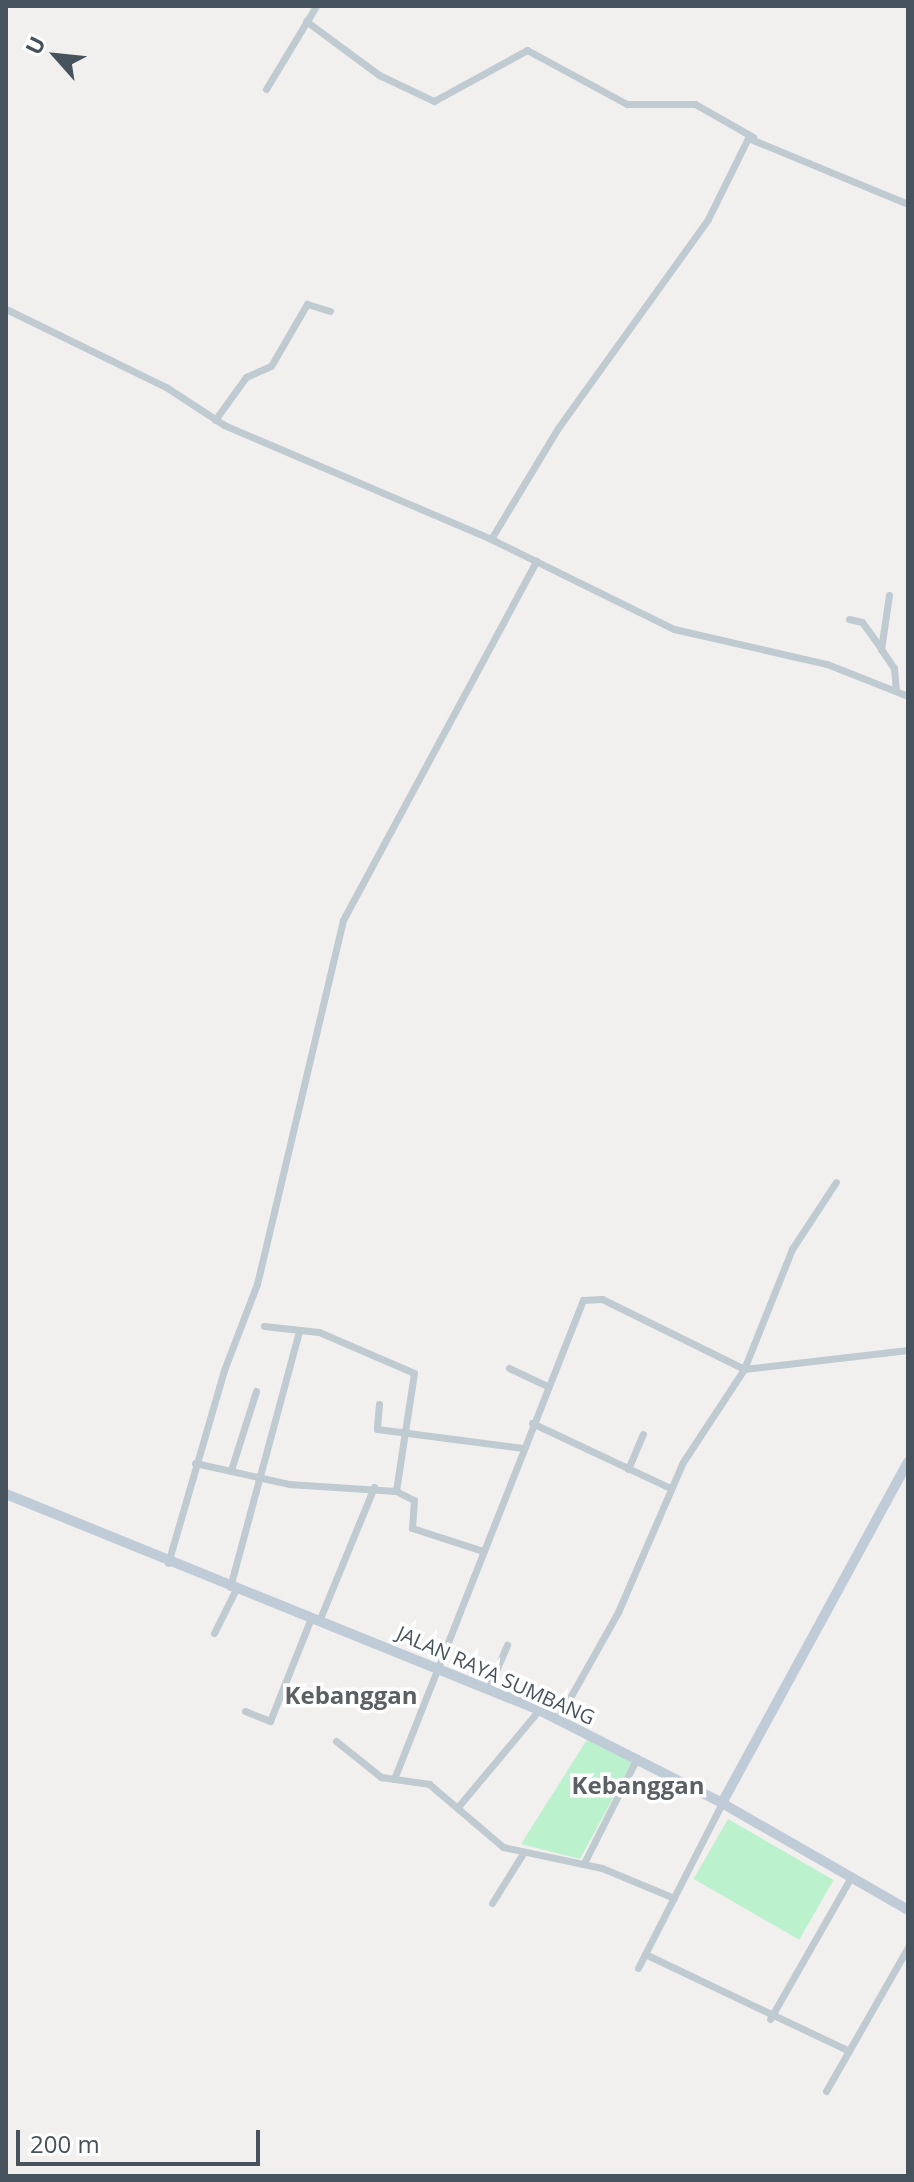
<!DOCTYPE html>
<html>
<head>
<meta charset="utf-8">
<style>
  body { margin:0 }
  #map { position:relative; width:914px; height:2182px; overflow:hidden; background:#f2efef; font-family:"Open Sans",sans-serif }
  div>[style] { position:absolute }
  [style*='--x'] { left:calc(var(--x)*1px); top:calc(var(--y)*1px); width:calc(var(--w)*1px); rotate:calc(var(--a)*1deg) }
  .green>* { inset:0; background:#bcf1ce; transform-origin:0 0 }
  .street>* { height:7px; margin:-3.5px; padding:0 3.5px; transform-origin:3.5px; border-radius:3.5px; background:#bfcad1 }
  .secondary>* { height:10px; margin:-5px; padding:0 5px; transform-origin:5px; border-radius:5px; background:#bfcbd7 }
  span { translate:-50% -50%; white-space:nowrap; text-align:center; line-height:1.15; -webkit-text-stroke:7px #fff; paint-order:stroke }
  .street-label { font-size:20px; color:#46535d }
  .quarter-label { font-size:24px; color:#5b6064; font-weight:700 }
  .frame { position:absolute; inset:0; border:8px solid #46535d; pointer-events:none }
  .north { position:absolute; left:16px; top:16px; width:80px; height:80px; -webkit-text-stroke:6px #fff; paint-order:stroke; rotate:297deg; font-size:22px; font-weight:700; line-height:32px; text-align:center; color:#46535d }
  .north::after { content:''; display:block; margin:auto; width:28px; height:36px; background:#46535d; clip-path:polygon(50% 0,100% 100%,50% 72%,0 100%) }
  .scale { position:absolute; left:16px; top:2130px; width:244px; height:36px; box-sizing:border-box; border:4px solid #46535d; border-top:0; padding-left:10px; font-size:24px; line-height:28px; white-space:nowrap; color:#46535d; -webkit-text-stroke:6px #fff; paint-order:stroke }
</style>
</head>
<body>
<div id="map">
  <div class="green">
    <i style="clip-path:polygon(588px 1738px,633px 1761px,580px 1859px,521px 1844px)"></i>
    <i style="left:728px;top:1819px;width:122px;height:69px;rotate:30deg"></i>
  </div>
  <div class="street">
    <i style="--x:306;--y:21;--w:91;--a:36.5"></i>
    <i style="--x:379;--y:75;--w:61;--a:25.3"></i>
    <i style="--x:434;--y:101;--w:106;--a:-28.7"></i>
    <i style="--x:527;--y:50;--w:114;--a:28.4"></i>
    <i style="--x:627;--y:104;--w:68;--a:0"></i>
    <i style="--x:695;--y:104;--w:67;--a:29.6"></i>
    <i style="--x:266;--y:89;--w:97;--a:-58.9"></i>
    <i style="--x:6;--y:309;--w:178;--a:26"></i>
    <i style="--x:166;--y:387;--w:69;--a:33.2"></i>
    <i style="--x:224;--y:425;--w:290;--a:23.1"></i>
    <i style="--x:491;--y:539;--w:204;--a:26.2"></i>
    <i style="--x:674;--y:629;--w:157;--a:12.9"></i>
    <i style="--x:827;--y:664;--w:87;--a:21.6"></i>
    <i style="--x:215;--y:420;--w:53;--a:-54.2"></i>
    <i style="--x:246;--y:377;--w:27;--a:-24"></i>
    <i style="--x:271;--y:366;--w:72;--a:-59.9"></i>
    <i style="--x:307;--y:304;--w:24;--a:17"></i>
    <i style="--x:491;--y:539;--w:130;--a:-58.9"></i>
    <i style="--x:558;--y:428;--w:257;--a:-54.3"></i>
    <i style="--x:708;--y:219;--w:90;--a:-63.7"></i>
    <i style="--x:748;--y:138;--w:173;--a:22.4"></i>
    <i style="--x:889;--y:595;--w:55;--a:98.4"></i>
    <i style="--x:881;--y:649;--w:23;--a:56"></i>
    <i style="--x:894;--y:668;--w:23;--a:85"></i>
    <i style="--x:849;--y:619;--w:13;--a:13"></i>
    <i style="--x:862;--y:622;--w:32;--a:54"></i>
    <i style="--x:264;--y:1326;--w:55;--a:6.2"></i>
    <i style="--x:319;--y:1332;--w:103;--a:23.3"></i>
    <i style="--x:414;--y:1373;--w:119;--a:98.7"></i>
    <i style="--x:509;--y:1368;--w:42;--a:25.3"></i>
    <i style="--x:379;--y:1404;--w:25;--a:95"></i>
    <i style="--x:377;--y:1429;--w:147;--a:7.4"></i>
    <i style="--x:532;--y:1423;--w:153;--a:25.2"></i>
    <i style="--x:195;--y:1463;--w:96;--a:12.6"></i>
    <i style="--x:289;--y:1484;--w:107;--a:3.7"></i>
    <i style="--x:396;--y:1491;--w:20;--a:27"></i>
    <i style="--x:414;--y:1500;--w:28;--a:94"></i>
    <i style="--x:412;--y:1528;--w:75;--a:17.9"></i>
    <i style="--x:628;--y:1469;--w:38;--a:-67"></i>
    <i style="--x:231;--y:1470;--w:83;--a:-72.4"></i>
    <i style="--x:168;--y:1563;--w:201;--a:-73.8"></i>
    <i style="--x:224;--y:1370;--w:92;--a:-69"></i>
    <i style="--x:257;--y:1284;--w:374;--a:-76.7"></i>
    <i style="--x:343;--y:920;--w:408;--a:-61.7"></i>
    <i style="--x:230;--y:1587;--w:265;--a:-74.9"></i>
    <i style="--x:319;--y:1621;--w:145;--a:-67.7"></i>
    <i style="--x:214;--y:1633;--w:49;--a:-63.4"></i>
    <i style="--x:489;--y:1687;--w:46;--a:-66.8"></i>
    <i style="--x:245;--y:1711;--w:27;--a:22"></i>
    <i style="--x:270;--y:1721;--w:111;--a:-68.3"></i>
    <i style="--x:558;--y:1719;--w:123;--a:-60.7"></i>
    <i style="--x:618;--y:1612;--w:163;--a:-66.6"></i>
    <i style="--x:683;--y:1462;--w:111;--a:-56.7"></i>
    <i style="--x:744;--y:1369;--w:129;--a:-68.2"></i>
    <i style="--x:792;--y:1249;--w:80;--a:-56.7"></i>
    <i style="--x:336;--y:1741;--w:58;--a:38.7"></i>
    <i style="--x:381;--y:1777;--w:49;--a:8.3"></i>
    <i style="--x:429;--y:1784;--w:97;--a:40.4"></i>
    <i style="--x:503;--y:1847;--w:101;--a:12"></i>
    <i style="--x:602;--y:1868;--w:78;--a:22.6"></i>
    <i style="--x:394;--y:1779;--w:515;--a:-68.47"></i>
    <i style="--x:583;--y:1300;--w:19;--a:-3"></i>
    <i style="--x:602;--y:1299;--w:158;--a:26.2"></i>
    <i style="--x:744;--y:1369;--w:165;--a:-6.6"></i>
    <i style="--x:457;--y:1808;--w:128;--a:-50.1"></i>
    <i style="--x:584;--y:1863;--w:118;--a:-63.2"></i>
    <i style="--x:492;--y:1903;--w:57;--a:-58"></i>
    <i style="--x:645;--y:1954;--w:226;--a:25.4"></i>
    <i style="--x:638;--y:1968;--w:185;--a:-63"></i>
    <i style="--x:770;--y:2019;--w:163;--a:-60.3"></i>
    <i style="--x:826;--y:2091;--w:166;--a:-60.3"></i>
  </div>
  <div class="secondary">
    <i style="--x:6;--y:1494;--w:575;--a:22.06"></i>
    <i style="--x:539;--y:1710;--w:205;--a:26.9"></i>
    <i style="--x:722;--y:1803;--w:215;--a:29.9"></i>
    <i style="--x:722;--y:1803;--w:388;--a:-61.4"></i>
  </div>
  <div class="street-label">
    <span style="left:496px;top:1675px;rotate:24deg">JALAN RAYA SUMBANG</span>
  </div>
  <div class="quarter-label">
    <span style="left:351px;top:1695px">Kebanggan</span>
    <span style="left:638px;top:1785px">Kebanggan</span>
  </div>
  <div class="frame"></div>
  <div class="north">U</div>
  <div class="scale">200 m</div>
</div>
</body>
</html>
